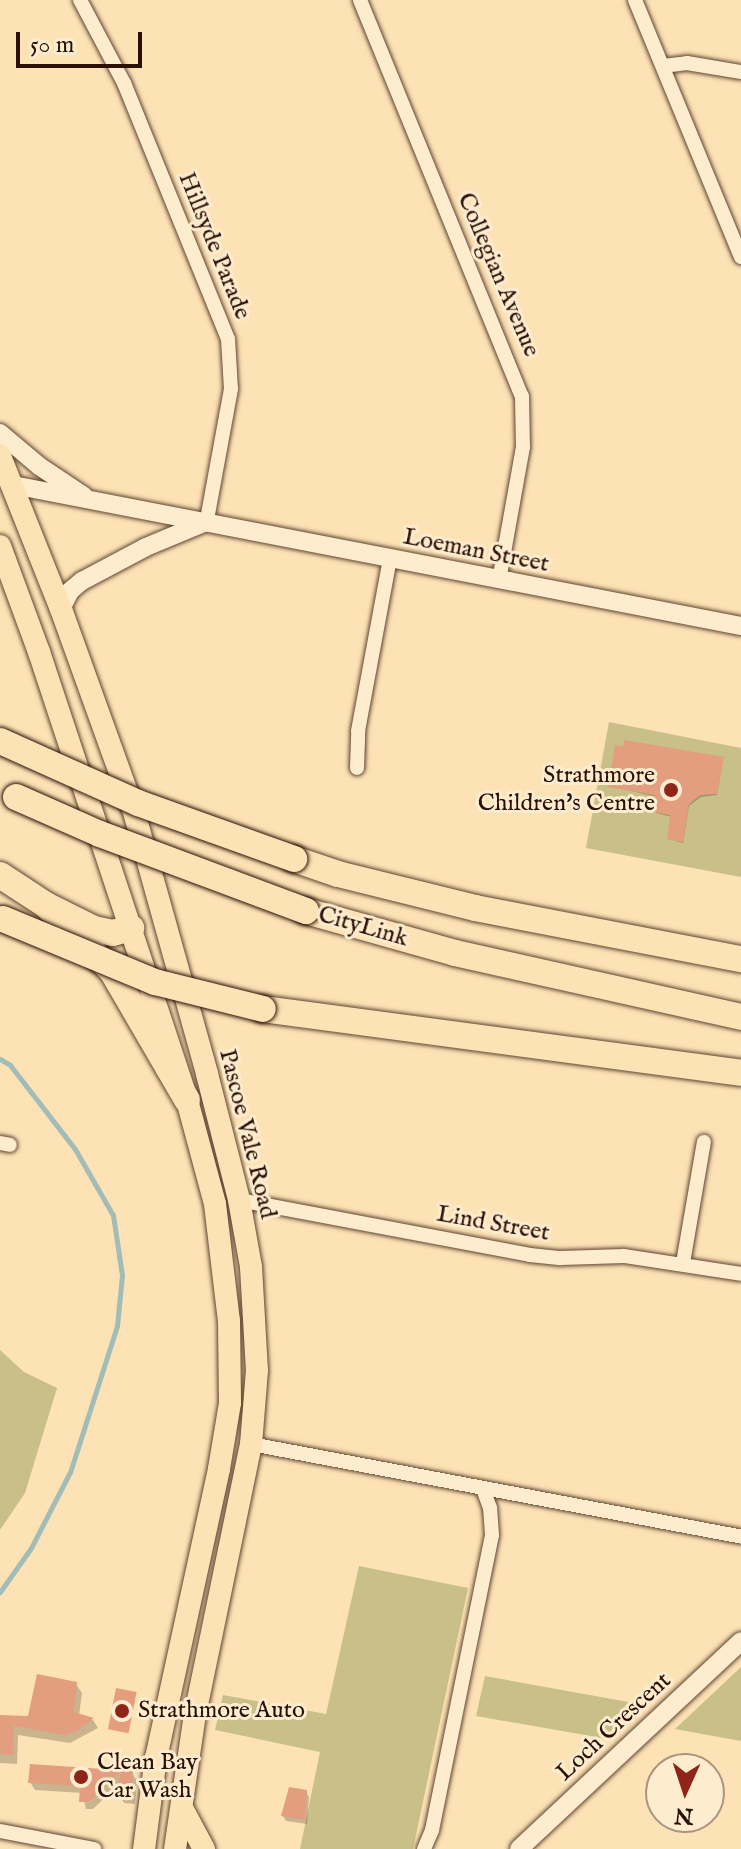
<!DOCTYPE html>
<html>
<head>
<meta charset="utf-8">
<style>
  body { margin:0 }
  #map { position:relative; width:741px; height:1849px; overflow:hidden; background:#fde2b5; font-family:"IM FELL English",serif }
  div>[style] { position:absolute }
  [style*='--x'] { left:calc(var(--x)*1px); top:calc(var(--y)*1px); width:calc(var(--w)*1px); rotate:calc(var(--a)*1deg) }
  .green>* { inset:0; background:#c8c088 }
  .shadow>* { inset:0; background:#0003 }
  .stream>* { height:5px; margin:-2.5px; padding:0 2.5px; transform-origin:2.5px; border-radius:2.5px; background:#a2bcb7 }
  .building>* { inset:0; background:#e29e7e; transform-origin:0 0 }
  .roads { filter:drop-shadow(0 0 2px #604432) drop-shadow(0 0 2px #604432) }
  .minor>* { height:14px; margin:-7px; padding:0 7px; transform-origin:7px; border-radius:7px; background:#feeccf }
  .tertiary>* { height:18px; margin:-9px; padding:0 9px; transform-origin:9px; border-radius:9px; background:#feeccf }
  .primary>* { height:22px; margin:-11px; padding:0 11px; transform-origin:11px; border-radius:11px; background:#fde2b5 }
  .motorway>* { height:26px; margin:-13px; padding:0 13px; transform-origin:13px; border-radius:13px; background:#fde2b5 }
  .bridges { filter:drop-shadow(0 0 2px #2c1006) drop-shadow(0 0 2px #2c1006) }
  .motorway-bridge>* { height:26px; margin:-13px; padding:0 13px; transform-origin:13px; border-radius:13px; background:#fde2b5 }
  .dots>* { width:22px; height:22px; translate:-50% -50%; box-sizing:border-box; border:4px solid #feeccf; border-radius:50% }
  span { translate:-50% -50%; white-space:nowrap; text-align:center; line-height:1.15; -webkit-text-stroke:6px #feeccf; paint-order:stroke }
  .street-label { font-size:24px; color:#2c1006 }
  .poi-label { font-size:24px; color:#2c1006 }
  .right { translate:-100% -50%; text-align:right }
  .left { translate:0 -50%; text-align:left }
  .north { position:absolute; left:645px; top:1753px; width:80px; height:80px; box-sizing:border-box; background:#feeccf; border:2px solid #aa947f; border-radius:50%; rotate:183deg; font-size:22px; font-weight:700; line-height:32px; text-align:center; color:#2c1006 }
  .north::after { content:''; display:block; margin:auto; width:28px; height:36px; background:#8f2418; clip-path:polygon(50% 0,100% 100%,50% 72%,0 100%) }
  .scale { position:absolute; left:16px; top:32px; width:126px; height:36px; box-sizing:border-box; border:4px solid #2c1006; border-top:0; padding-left:10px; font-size:24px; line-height:28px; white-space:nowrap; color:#2c1006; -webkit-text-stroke:6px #feeccf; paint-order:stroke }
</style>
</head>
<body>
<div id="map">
  <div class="green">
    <i style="clip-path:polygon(609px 722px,741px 748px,741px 877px,586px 848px)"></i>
    <i style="clip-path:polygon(0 1350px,24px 1372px,57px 1388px,25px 1493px,0 1530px)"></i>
    <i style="clip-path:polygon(359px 1566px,468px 1588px,413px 1849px,300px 1849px,320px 1752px,215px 1730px,223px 1695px,326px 1714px)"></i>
    <i style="clip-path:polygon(741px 1667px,741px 1741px,675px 1729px)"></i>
    <i style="clip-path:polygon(485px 1676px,645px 1705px,608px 1739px,476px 1716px)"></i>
  </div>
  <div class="shadow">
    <i style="clip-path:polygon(723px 759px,717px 795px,701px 797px,689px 806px,683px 843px,669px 839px,672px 817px,656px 813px,657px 797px,610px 786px)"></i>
    <i style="clip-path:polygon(76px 1684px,82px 1693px,79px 1716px,93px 1720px,98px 1728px,70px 1743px,18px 1735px,17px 1764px,0 1763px,0 1717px,30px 1718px)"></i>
    <i style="clip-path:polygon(32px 1766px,132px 1773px,137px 1781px,135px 1804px,124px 1803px,120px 1796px,121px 1782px,93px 1809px,86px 1809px,82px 1793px,35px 1790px,30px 1782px)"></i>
    <i style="clip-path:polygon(306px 1792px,309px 1797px,307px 1824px,286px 1821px,283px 1816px)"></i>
  </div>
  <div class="stream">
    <i style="--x:0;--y:1059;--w:12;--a:31"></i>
    <i style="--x:10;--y:1065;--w:106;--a:52.3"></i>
    <i style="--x:75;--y:1149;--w:76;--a:60.1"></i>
    <i style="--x:113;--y:1215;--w:61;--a:81.5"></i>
    <i style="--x:122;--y:1275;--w:51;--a:95.6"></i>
    <i style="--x:117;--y:1326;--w:153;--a:107.8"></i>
    <i style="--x:70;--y:1472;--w:85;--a:117.2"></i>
    <i style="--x:31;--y:1548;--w:54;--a:125.2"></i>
  </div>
  <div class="building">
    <i style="clip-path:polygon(624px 740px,724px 757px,717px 794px,700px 795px,689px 804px,683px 842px,667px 839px,670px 815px,653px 812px,655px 795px,608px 787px,615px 745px,623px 746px)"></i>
    <i style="clip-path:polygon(37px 1674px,77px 1682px,74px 1712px,94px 1718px,77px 1731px,64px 1735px,14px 1726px,13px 1755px,0 1754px,0 1715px,28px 1716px)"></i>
    <i style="left:116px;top:1688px;width:21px;height:42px;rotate:11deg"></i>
    <i style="clip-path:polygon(30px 1764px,133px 1771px,132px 1797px,118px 1796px,120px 1772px,89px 1802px,79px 1802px,80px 1786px,28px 1783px)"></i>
    <i style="clip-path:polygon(289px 1787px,307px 1790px,305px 1820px,281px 1816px)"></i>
  </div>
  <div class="roads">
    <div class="minor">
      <i style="--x:80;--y:0;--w:94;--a:62.1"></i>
      <i style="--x:124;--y:83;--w:276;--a:67.9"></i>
      <i style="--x:228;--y:339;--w:50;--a:86.6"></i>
      <i style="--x:231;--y:389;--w:138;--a:100.4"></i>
      <i style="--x:360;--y:0;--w:428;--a:67.8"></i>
      <i style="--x:522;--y:396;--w:51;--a:88.9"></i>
      <i style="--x:523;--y:447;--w:135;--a:100.2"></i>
      <i style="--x:635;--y:0;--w:278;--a:67.6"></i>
      <i style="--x:663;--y:66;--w:24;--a:-7"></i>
      <i style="--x:687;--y:63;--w:55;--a:9.5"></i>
      <i style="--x:357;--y:768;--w:37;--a:-88"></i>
      <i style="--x:358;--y:731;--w:176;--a:-79.5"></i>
      <i style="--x:0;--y:1143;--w:10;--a:11"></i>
      <i style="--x:239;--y:1200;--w:296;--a:10.7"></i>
      <i style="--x:530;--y:1255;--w:31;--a:6"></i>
      <i style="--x:561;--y:1258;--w:63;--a:-1.8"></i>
      <i style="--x:624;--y:1256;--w:118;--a:8.7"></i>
      <i style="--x:683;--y:1263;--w:123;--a:-80.2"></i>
      <i style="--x:251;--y:1444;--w:499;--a:10.7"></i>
      <i style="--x:0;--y:1831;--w:96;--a:10.8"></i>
      <i style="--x:424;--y:1849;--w:21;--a:-67"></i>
      <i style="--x:432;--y:1830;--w:301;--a:-78.5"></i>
      <i style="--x:492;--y:1535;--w:27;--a:-94"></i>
      <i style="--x:490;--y:1508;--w:20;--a:-110"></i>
    </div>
    <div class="tertiary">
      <i style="--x:0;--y:433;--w:51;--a:40.2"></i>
      <i style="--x:39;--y:466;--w:54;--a:33.7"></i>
      <i style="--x:13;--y:485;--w:742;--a:10.96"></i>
      <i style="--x:61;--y:609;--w:20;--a:-63"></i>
      <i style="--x:70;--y:591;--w:16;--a:-40"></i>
      <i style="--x:82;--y:581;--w:72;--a:-28"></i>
      <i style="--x:146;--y:547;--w:60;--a:-22.7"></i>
      <i style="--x:519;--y:1849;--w:304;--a:-43.1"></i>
    </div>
    <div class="primary">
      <i style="--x:0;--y:456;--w:165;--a:68.3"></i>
      <i style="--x:61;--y:609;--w:216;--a:70.2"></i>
      <i style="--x:134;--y:812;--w:272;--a:74.4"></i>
      <i style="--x:207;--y:1074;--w:130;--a:75.7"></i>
      <i style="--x:239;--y:1200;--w:68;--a:79.8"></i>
      <i style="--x:251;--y:1267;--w:103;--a:86.7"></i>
      <i style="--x:257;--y:1370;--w:74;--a:94.6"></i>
      <i style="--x:251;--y:1444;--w:276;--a:101.7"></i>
      <i style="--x:195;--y:1714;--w:136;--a:98.4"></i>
      <i style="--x:0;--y:546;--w:113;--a:69.8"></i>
      <i style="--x:39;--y:652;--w:472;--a:71.7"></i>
      <i style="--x:187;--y:1100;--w:108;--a:74.9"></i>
      <i style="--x:215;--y:1204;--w:118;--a:83.2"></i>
      <i style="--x:229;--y:1321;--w:82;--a:89.3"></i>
      <i style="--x:230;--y:1403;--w:67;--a:99.5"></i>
      <i style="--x:219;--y:1469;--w:295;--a:102.3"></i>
      <i style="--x:156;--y:1757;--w:93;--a:97.4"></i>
      <i style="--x:182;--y:1808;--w:47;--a:61.8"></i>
    </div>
    <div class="motorway">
      <i style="--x:294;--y:859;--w:46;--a:18.8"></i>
      <i style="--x:338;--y:874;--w:141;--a:13.9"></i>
      <i style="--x:475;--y:908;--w:271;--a:10.9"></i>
      <i style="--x:0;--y:875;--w:55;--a:33.1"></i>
      <i style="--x:46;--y:905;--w:54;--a:26.6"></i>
      <i style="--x:94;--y:929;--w:19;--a:12"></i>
      <i style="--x:113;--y:933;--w:19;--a:-16"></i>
      <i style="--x:46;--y:905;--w:93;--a:45"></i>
      <i style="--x:112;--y:971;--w:149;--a:59.8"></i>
      <i style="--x:306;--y:911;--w:155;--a:15.7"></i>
      <i style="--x:455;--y:953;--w:293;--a:12.6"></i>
      <i style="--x:263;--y:1009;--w:482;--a:7.6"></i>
    </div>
  </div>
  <div class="bridges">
    <div class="motorway-bridge">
      <i style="--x:0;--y:741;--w:151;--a:24.2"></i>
      <i style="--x:138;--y:803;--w:166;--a:19.7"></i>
      <i style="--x:16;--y:797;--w:92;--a:23.8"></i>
      <i style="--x:100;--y:834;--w:220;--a:20.5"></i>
      <i style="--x:3;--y:919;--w:165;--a:22.5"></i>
      <i style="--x:155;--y:982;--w:111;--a:14"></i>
    </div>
  </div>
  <div class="dots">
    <i style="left:671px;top:790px;background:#8f2418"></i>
    <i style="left:122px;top:1711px;background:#8f2418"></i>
    <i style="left:81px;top:1777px;background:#8f2418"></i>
  </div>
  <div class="street-label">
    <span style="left:214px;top:246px;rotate:68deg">Hillsyde Parade</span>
    <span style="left:498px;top:275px;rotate:67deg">Collegian Avenue</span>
    <span style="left:476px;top:551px;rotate:11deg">Loeman Street</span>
    <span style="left:363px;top:927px;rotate:16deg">CityLink</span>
    <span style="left:247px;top:1134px;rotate:76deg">Pascoe Vale Road</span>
    <span style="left:493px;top:1224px;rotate:10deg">Lind Street</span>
    <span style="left:614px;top:1727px;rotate:-43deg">Loch Crescent</span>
  </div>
  <div class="poi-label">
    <span class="right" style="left:655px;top:790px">Strathmore<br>Children's Centre</span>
    <span class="left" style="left:138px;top:1711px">Strathmore Auto</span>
    <span class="left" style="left:97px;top:1777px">Clean Bay<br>Car Wash</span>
  </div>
  <div class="north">N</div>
  <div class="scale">50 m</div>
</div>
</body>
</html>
